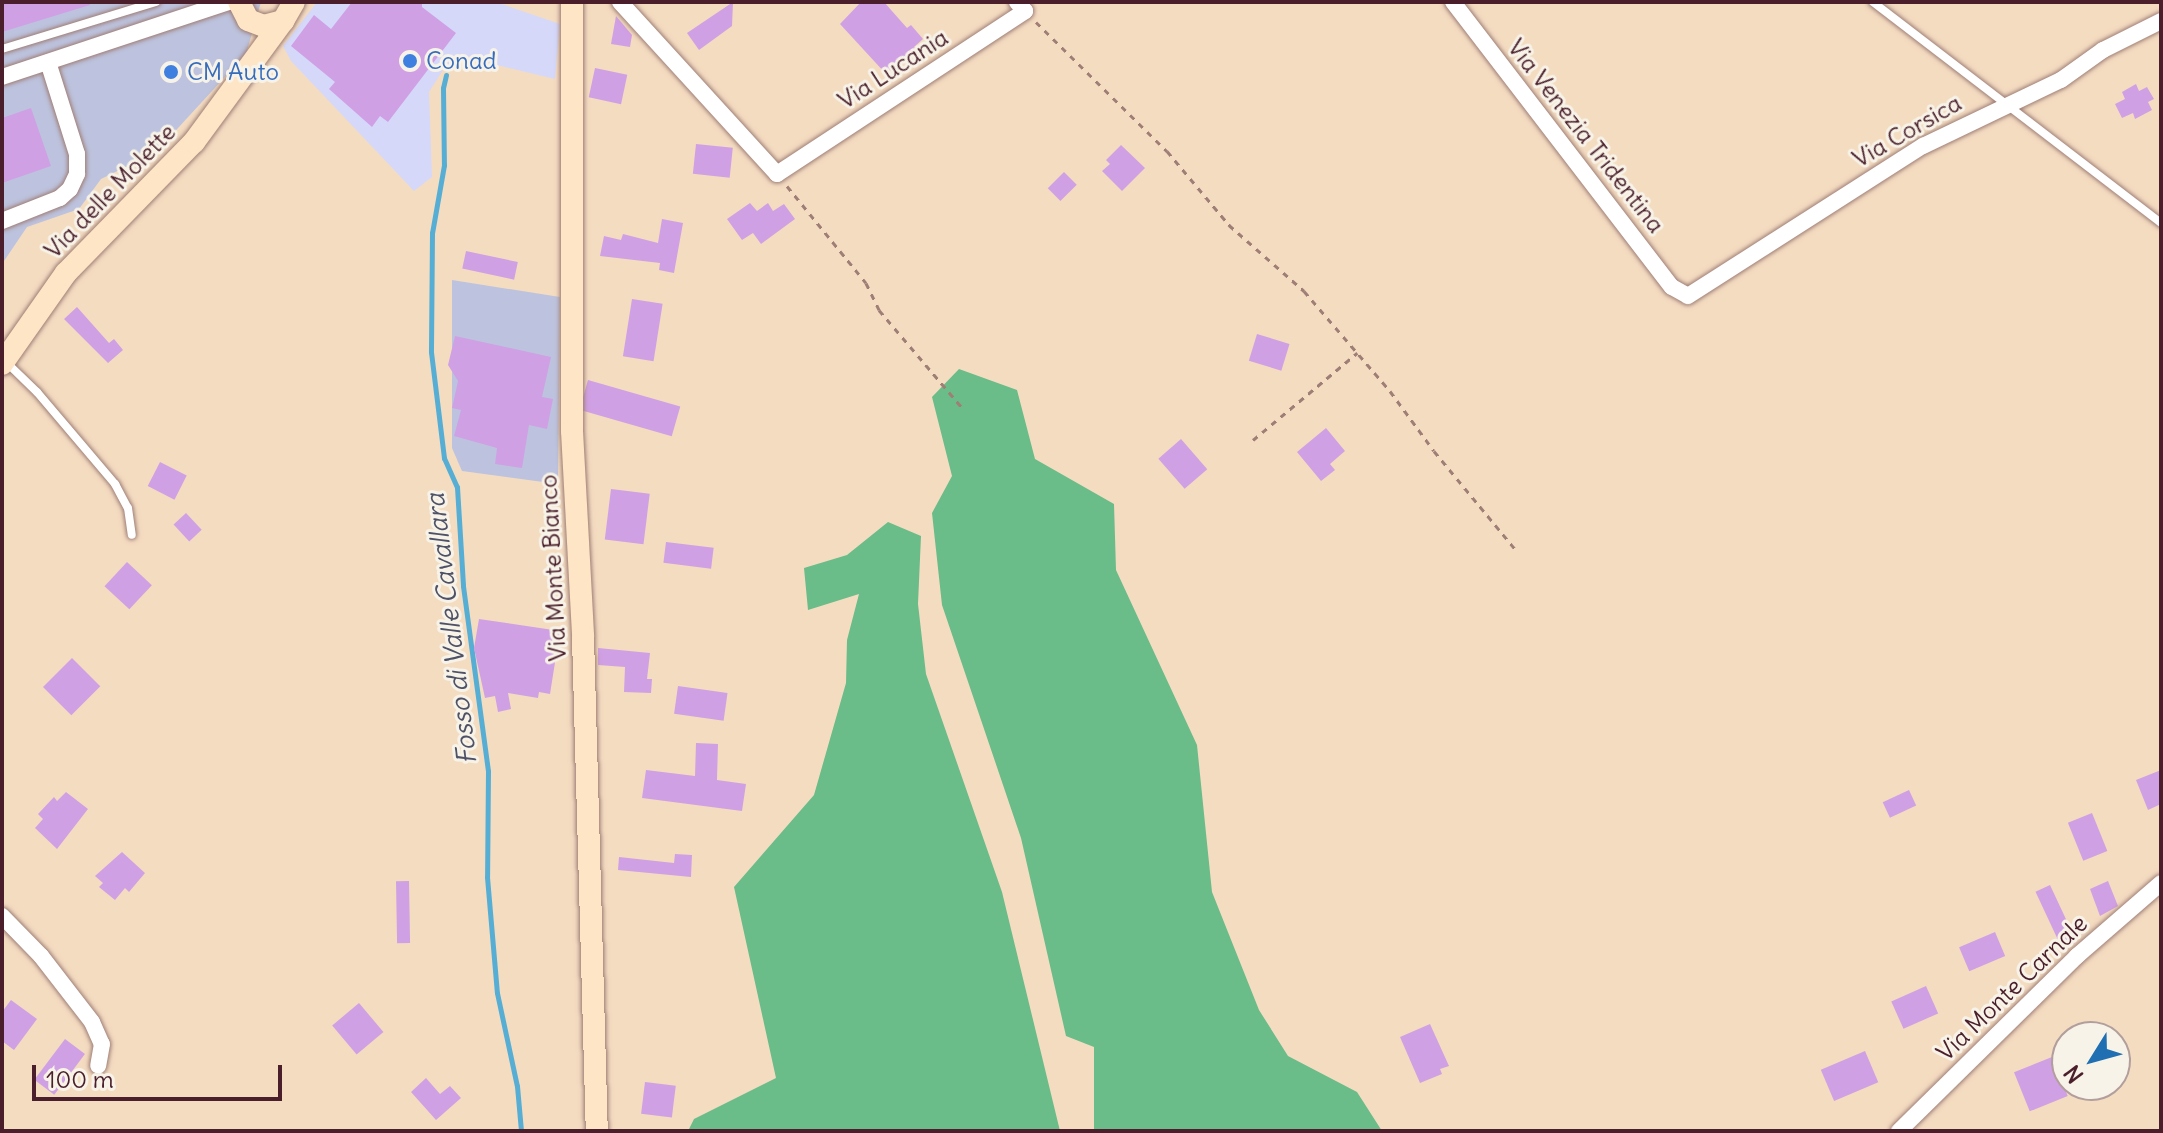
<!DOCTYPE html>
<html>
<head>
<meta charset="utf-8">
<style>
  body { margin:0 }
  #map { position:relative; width:2163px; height:1133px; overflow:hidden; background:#f4dcc1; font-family:Delius,sans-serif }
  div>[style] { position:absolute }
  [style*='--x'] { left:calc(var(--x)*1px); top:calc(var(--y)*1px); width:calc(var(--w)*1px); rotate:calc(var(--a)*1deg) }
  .built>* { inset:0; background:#d5d8f9 }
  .industrial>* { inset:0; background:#bdc3de }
  .forest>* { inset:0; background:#6abc89 }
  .stream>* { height:5px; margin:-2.5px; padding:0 2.5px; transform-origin:2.5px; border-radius:2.5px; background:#57aed4 }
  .building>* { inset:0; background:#d0a0e4; transform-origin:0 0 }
  .path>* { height:3px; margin-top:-1.5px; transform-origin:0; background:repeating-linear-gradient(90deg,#9f7e76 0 6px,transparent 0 12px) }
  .roads { filter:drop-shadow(0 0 2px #9f7e76) drop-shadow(0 0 2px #9f7e76) }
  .lane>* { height:8px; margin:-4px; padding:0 4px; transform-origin:4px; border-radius:4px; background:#fff }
  .street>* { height:16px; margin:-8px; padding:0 8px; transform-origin:8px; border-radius:8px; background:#fff }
  .secondary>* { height:22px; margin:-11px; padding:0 11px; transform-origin:11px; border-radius:11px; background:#fde5c5 }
  .dots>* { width:22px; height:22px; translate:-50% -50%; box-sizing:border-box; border:4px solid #f7f3e8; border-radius:50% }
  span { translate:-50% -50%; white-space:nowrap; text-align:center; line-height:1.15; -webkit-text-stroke:6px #f7f3e8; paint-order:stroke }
  .shop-label { font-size:24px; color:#366cbe }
  .left { translate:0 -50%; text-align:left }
  .street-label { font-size:24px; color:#4a1f2b }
  .water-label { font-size:26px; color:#4f5166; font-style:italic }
  .frame { position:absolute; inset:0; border:4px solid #4a1f2b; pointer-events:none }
  .north { position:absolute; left:2051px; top:1021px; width:80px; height:80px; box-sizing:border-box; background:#f7f3e8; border:2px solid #b29e9c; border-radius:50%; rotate:233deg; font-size:22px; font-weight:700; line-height:32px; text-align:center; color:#4a1f2b }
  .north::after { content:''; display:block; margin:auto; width:28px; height:36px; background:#1f6fb2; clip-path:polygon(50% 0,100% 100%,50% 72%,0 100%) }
  .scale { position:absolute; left:32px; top:1065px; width:250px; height:36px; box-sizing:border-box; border:4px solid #4a1f2b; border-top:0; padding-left:10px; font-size:24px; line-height:28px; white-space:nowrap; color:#4a1f2b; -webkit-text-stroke:6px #f7f3e8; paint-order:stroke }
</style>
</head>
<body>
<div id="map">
  <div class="built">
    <i style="clip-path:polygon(317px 2px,496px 2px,560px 24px,555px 79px,459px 56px,443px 70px,429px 92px,432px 177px,414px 191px,291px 61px,283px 46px)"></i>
  </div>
  <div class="industrial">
    <i style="clip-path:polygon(2px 2px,261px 2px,246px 54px,156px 152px,101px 179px,79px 209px,27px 227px,2px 264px)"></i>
    <i style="clip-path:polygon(452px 280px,560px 297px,558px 484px,462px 471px,452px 448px)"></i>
  </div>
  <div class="forest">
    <i style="clip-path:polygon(959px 369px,1017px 390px,1035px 459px,1114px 504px,1116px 570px,1197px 745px,1212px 892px,1259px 1010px,1288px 1056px,1357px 1092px,1382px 1131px,1094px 1131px,1094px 1047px,1066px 1036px,1021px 838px,942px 605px,932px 513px,952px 476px,932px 397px)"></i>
    <i style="clip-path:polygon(888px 522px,921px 536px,918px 604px,926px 674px,1002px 892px,1060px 1131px,688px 1131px,694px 1119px,776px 1078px,734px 887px,814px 795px,846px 683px,847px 640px,859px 594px,808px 610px,804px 568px,847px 555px)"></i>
  </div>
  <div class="stream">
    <i style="--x:446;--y:75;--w:13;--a:103"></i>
    <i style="--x:443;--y:88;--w:77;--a:89.3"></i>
    <i style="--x:444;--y:165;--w:69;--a:100"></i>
    <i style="--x:432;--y:233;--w:119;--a:90.5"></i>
    <i style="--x:431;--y:352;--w:107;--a:83"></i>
    <i style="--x:444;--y:458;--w:32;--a:66"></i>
    <i style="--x:457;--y:487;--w:99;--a:86.5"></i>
    <i style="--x:463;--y:586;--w:187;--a:82.3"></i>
    <i style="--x:488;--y:771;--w:106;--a:90.5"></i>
    <i style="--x:487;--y:877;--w:116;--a:85.1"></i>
    <i style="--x:497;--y:993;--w:95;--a:77.9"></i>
    <i style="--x:517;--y:1086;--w:45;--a:84.9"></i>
  </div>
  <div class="building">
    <i style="clip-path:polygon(2px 2px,89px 2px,90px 5px,2px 32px)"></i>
    <i style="clip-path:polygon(352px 2px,422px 2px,422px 7px,456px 33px,388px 122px,380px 116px,372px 127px,329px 89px,335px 82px,291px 46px,314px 15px,331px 29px)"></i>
    <i style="clip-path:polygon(733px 2px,732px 26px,699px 50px,687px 33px)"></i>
    <i style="clip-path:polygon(861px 2px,884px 2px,907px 28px,911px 25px,923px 39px,914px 47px,916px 50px,886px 74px,840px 24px)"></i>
    <i style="clip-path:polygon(616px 16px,632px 35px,630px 47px,611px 44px)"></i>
    <i style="left:595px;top:68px;width:33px;height:30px;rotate:12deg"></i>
    <i style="clip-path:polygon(2136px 84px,2139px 91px,2147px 87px,2154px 99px,2148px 102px,2152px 110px,2135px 119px,2133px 113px,2122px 118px,2115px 104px,2125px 99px,2122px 92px)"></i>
    <i style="clip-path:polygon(31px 108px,51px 166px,2px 183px,2px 118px)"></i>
    <i style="left:696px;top:144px;width:37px;height:30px;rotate:6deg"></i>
    <i style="clip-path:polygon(1121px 145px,1145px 168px,1122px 191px,1102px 171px,1110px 164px,1106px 160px)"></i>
    <i style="left:1064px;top:172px;width:18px;height:23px;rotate:45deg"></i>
    <i style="clip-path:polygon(750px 203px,757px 211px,768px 203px,773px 211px,784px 204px,795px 219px,761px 244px,753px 233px,742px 240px,727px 219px)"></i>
    <i style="clip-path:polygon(662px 219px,683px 223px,674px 273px,659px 270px,660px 263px,600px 256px,604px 236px,621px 240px,623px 234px,658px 243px)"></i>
    <i style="left:466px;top:251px;width:53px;height:18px;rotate:12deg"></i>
    <i style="left:632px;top:299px;width:31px;height:58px;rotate:9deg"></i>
    <i style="clip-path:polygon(77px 307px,109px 343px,114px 339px,123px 350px,108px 363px,64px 319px)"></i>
    <i style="left:1257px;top:334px;width:34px;height:28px;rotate:17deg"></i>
    <i style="clip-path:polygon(455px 336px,551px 357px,542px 397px,553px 399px,547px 429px,529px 425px,522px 468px,495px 464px,497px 448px,454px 436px,461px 410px,452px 408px,458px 381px,448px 365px)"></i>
    <i style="left:588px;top:380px;width:96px;height:31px;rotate:16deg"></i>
    <i style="clip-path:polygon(1326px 428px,1345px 451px,1330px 464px,1335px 470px,1321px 481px,1297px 452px)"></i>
    <i style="left:1181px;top:439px;width:40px;height:30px;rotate:49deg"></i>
    <i style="left:160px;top:462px;width:30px;height:27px;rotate:27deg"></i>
    <i style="left:611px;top:489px;width:39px;height:51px;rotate:7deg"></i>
    <i style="left:186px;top:513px;width:23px;height:17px;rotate:47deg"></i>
    <i style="left:666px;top:542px;width:48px;height:21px;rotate:7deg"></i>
    <i style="left:127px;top:562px;width:34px;height:33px;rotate:43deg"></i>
    <i style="clip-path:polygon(479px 619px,560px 631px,550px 694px,539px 692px,538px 698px,508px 693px,511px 709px,498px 712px,495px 696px,485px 698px,474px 648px)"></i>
    <i style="clip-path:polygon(598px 648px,650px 653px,647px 679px,652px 679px,651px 693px,624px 692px,625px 667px,598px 665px)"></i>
    <i style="left:72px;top:658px;width:40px;height:41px;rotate:45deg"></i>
    <i style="left:678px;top:686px;width:50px;height:28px;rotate:8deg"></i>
    <i style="clip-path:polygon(696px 743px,718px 744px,717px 780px,746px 784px,742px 811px,642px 798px,646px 770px,695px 776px)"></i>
    <i style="clip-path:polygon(2161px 770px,2161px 804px,2148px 810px,2136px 780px)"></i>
    <i style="left:1909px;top:790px;width:17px;height:29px;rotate:65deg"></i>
    <i style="clip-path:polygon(66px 792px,88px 809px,57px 849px,35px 828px,43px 819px,38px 814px,54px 797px,57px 801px)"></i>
    <i style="left:2092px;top:813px;width:41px;height:26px;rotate:68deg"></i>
    <i style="clip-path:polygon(122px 852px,145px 873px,129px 892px,125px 888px,115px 900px,99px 887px,103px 883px,95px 876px)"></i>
    <i style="clip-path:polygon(675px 854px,692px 855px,691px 877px,618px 870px,619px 857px,674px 863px)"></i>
    <i style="left:409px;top:881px;width:62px;height:13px;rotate:89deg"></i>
    <i style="clip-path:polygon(2108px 881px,2118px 906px,2100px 916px,2090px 889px)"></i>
    <i style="left:2050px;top:885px;width:63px;height:16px;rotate:65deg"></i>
    <i style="left:1995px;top:932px;width:26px;height:39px;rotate:67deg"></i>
    <i style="left:1926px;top:986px;width:30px;height:38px;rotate:66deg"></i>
    <i style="clip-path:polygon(11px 1000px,37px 1019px,14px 1050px,2px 1041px,2px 1012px)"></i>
    <i style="left:359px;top:1003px;width:38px;height:35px;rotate:50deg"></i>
    <i style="clip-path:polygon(1430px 1024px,1449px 1066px,1440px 1069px,1442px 1074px,1420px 1083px,1400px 1037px)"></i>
    <i style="left:65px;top:1039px;width:25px;height:51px;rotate:37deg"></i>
    <i style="left:1865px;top:1051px;width:34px;height:48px;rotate:67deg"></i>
    <i style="left:2052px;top:1057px;width:42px;height:41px;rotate:68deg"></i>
    <i style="clip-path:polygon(426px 1078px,440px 1094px,450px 1086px,461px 1098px,436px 1120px,411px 1092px)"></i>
    <i style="left:645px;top:1082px;width:31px;height:32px;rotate:7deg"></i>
  </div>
  <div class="path">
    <i style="--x:1036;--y:22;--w:184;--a:44.6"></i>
    <i style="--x:1167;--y:151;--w:97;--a:50"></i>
    <i style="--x:1229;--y:225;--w:100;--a:41.3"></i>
    <i style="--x:1304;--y:291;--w:132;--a:49.3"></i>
    <i style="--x:1390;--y:391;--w:74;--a:53.7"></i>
    <i style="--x:1434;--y:451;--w:127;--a:50.4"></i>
    <i style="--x:787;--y:186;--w:125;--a:50.8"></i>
    <i style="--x:866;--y:283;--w:30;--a:64"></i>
    <i style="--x:879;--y:310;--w:131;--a:49.6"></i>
    <i style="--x:1253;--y:440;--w:136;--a:-39.9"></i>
  </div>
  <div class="roads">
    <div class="lane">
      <i style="--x:1873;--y:2;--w:363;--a:37.5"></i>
      <i style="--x:2;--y:49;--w:161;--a:-17"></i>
      <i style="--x:5;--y:361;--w:45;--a:44.1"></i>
      <i style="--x:37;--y:392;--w:121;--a:49.7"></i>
      <i style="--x:115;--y:484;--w:27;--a:62"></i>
      <i style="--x:128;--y:508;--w:27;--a:82"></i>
    </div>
    <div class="street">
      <i style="--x:620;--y:2;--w:233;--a:47.6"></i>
      <i style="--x:777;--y:174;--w:297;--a:-33.3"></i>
      <i style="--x:1025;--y:11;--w:12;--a:-132"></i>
      <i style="--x:1453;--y:2;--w:359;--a:52.5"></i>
      <i style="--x:1672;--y:287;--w:18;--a:29"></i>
      <i style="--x:1688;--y:296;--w:279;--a:-32.6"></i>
      <i style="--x:1923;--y:146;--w:153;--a:-25.6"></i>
      <i style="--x:2061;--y:80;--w:52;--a:-35.5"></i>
      <i style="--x:2103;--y:50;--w:65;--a:-26.6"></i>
      <i style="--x:2;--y:77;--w:239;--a:-18.3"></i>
      <i style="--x:2;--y:221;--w:62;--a:-21.6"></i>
      <i style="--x:60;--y:198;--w:13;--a:-42"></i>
      <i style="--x:70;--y:189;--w:17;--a:-65"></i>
      <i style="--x:77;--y:174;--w:20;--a:-90"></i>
      <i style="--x:77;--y:154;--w:96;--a:-107.5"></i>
      <i style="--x:2;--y:916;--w:56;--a:45.7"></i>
      <i style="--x:41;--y:956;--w:83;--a:52.3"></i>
      <i style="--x:92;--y:1022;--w:24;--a:66"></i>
      <i style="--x:102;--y:1044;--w:22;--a:100"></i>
      <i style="--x:1899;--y:1131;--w:250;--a:-44.5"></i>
      <i style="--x:2077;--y:956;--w:111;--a:-41"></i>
    </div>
    <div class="secondary">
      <i style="--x:239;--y:2;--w:20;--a:63"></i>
      <i style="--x:248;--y:20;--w:17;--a:21"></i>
      <i style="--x:264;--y:26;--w:20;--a:-15"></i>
      <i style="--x:283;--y:21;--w:22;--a:-60"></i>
      <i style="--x:572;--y:2;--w:429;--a:90"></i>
      <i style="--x:572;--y:431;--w:206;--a:86.9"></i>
      <i style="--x:583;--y:637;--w:494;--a:88.4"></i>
      <i style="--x:2;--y:364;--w:111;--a:-54.9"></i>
      <i style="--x:66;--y:273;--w:183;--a:-45.7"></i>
      <i style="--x:194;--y:142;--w:150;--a:-53.7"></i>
    </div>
  </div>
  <div class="dots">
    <i style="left:410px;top:61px;background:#3f7fe0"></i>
    <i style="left:171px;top:72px;background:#3f7fe0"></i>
  </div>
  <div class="shop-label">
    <span class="left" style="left:426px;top:61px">Conad</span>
    <span class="left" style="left:187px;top:72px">CM Auto</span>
  </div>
  <div class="street-label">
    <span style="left:893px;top:69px;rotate:-33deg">Via Lucania</span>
    <span style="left:1907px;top:131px;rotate:-30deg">Via Corsica</span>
    <span style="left:1586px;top:136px;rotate:52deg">Via Venezia Tridentina</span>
    <span style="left:110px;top:191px;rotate:-46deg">Via delle Molette</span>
    <span style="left:553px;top:568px;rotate:-93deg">Via Monte Bianco</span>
    <span style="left:2012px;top:988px;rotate:-44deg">Via Monte Carnale</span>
  </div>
  <div class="water-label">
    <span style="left:451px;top:629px;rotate:-97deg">Fosso di Valle Cavallara</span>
  </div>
  <div class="frame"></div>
  <div class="north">N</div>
  <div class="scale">100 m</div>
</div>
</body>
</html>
